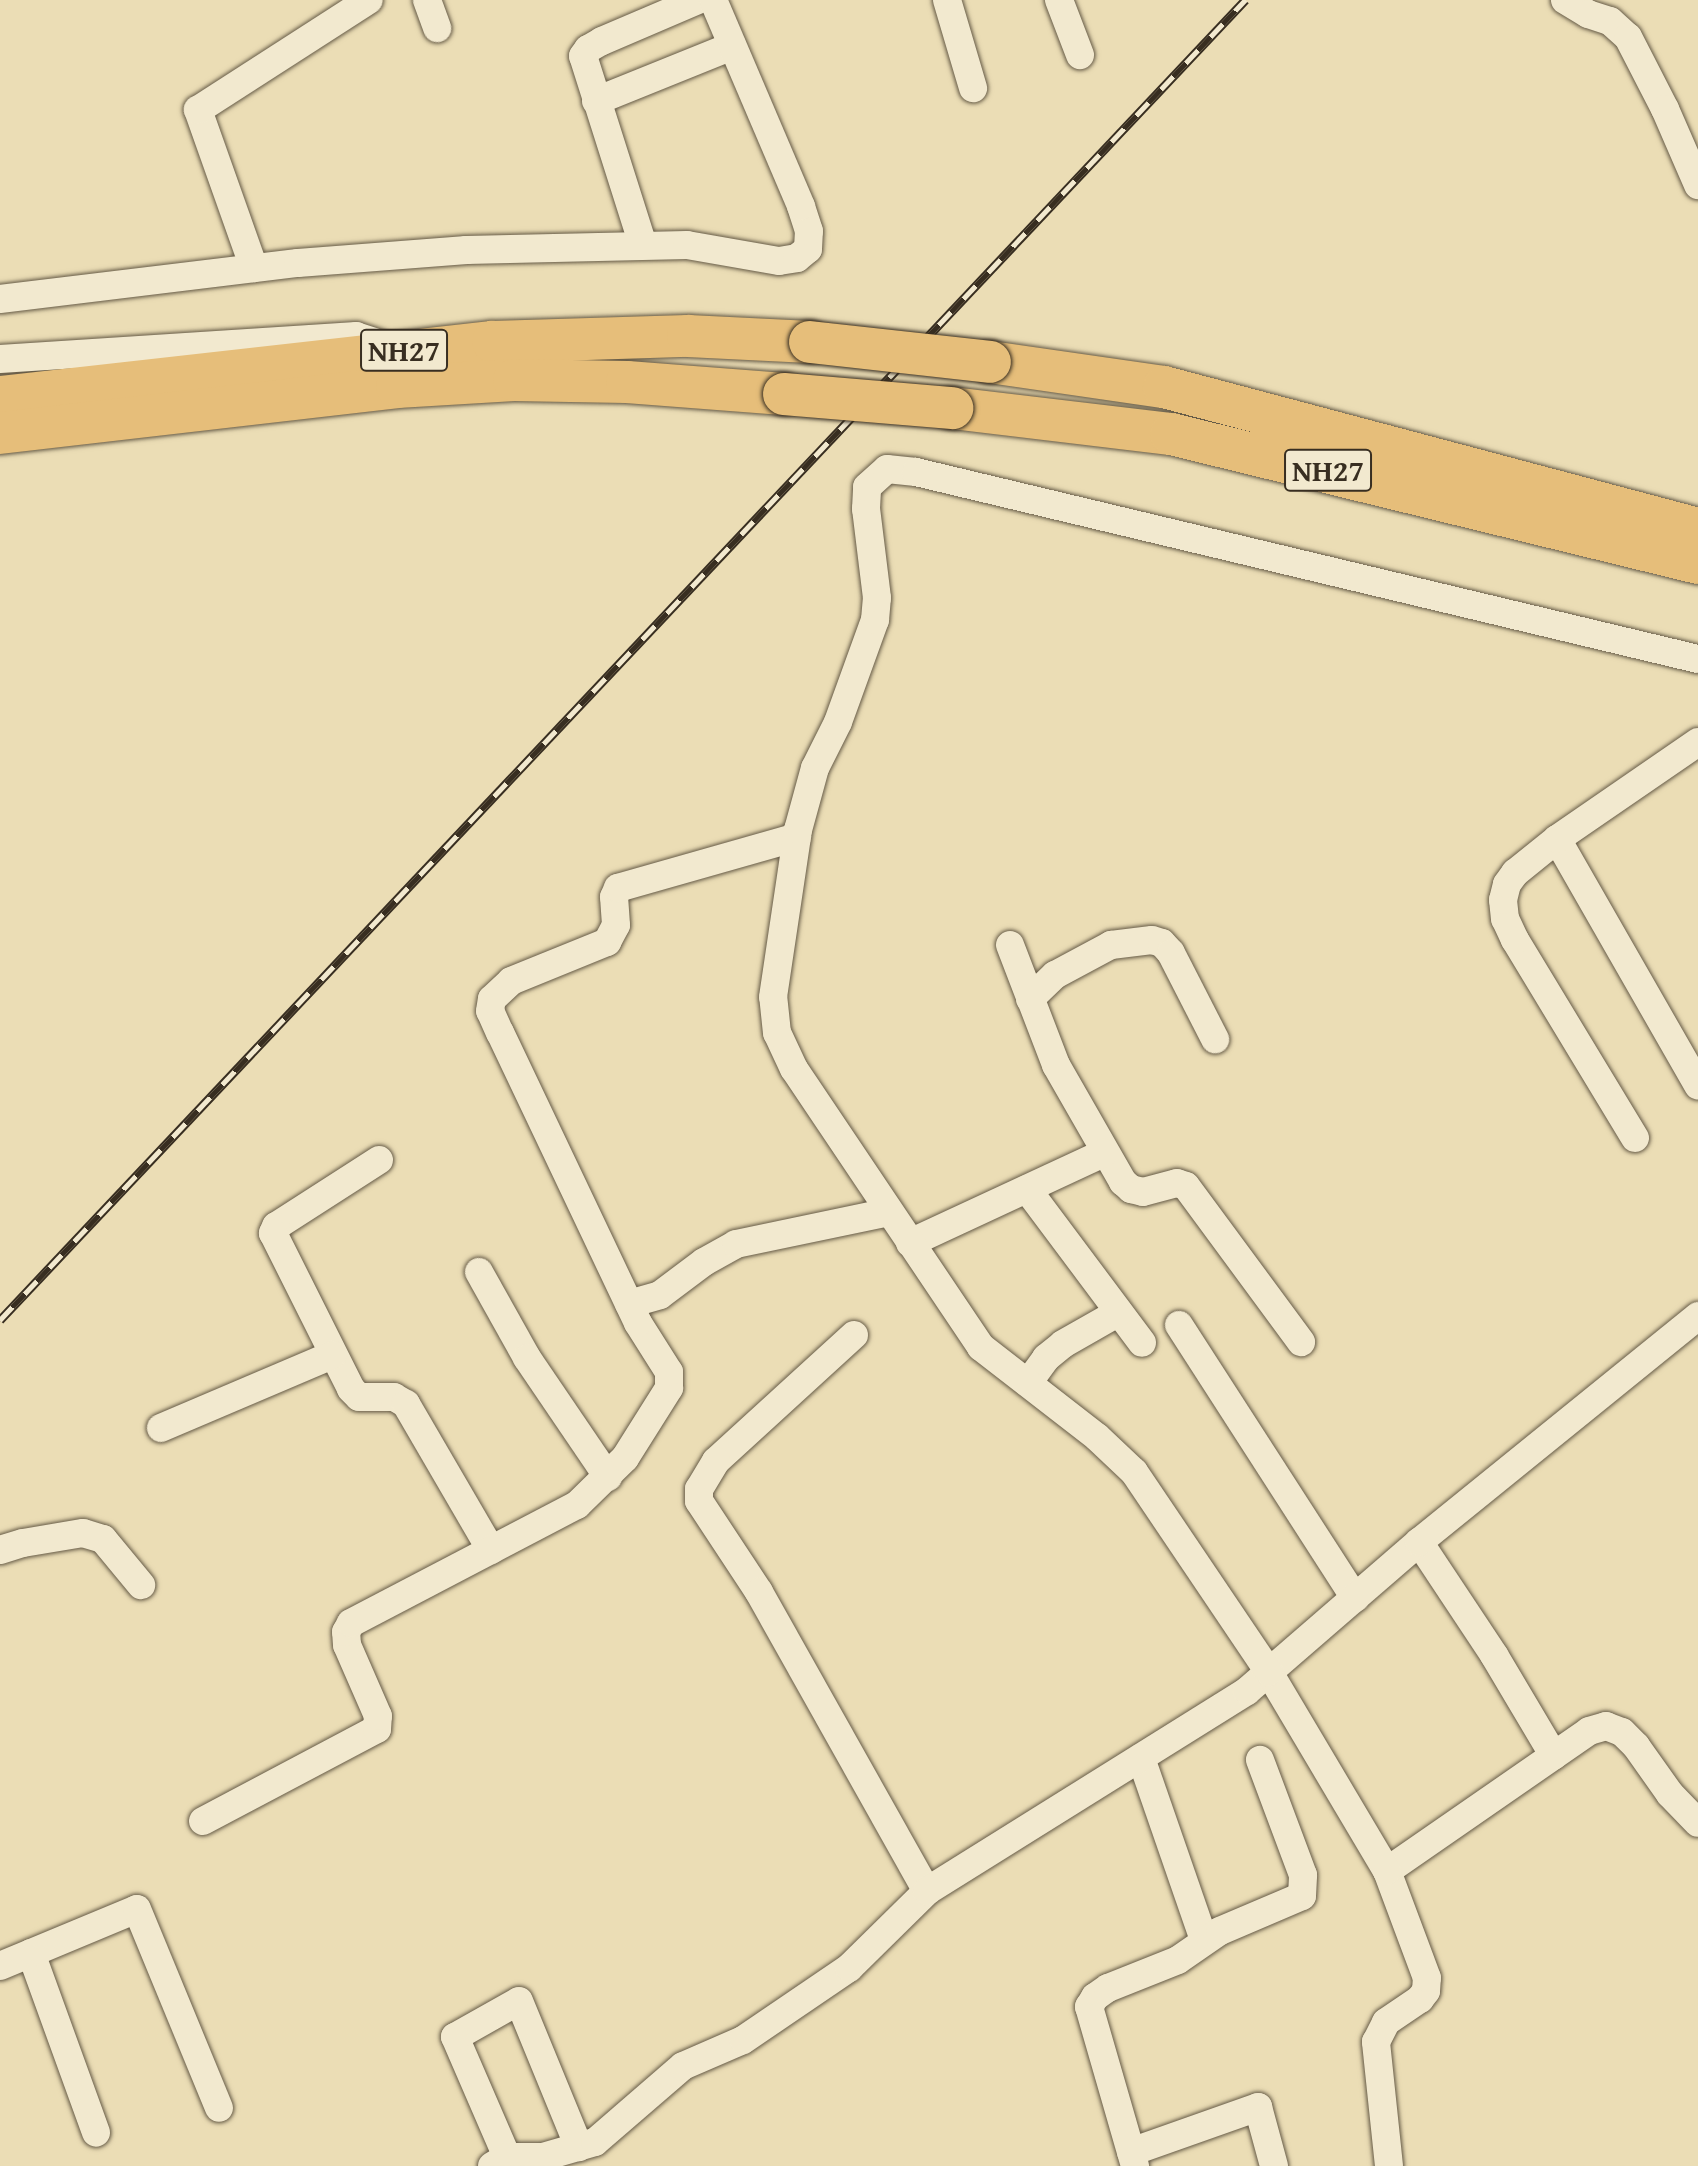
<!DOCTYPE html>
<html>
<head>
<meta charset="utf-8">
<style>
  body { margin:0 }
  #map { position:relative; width:1698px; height:2166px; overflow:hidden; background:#ebddb5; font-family:"Gentium Book Plus",serif }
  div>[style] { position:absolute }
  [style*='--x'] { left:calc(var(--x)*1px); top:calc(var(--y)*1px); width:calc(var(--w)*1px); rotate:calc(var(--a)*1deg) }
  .roads { filter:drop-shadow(0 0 2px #655a46) drop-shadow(0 0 2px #655a46) }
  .minor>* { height:28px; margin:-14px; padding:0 14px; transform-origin:14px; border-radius:14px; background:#f2e9cf }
  .highway>* { height:42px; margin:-21px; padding:0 21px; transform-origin:21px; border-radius:21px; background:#e6be7a }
  .rail>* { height:9px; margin-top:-4.5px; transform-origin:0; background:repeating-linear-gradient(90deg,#f2e9cf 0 18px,#382e21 0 36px); box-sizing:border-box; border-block:2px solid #382e21 }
  .bridges { filter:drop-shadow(0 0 2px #382e21) drop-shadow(0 0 2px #382e21) }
  .highway-bridge>* { height:42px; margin:-21px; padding:0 21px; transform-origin:21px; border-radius:21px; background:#e6be7a }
  span { translate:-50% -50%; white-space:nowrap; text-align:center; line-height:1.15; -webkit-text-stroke:7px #f2e9cf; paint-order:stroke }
  .shield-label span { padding:2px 6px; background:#f2e9cf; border:2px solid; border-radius:6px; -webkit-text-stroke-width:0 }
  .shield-label { font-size:30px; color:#382e21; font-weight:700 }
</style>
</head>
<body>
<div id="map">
  <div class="roads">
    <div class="minor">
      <i style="--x:427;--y:0;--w:30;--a:70"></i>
      <i style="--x:947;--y:0;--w:92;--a:73.5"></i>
      <i style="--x:1059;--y:0;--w:59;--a:69.1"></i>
      <i style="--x:1565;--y:0;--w:27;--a:31"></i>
      <i style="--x:1588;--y:14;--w:23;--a:18"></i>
      <i style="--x:1610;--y:21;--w:24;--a:42"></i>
      <i style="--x:1628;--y:37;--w:81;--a:62.8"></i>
      <i style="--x:1665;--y:109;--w:83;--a:66.5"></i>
      <i style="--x:596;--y:101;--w:147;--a:-22"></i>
      <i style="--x:643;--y:245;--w:198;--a:-107.6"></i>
      <i style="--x:583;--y:56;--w:9;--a:-54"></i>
      <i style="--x:588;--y:49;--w:16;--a:-30"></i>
      <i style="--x:602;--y:41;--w:104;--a:-23.1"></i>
      <i style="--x:254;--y:268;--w:168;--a:-109.5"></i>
      <i style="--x:198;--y:110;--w:203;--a:-32.8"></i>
      <i style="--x:0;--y:299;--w:300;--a:-6.9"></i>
      <i style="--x:298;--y:263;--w:169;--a:-4.4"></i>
      <i style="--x:466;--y:250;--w:221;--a:-1.3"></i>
      <i style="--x:687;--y:245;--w:93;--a:9.9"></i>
      <i style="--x:779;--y:261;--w:18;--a:-9"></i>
      <i style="--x:797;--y:258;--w:14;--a:-39"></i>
      <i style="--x:808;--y:249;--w:18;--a:-87"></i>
      <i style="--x:809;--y:231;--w:26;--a:-108"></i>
      <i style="--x:801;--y:206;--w:224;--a:-113.1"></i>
      <i style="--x:0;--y:359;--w:357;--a:-3.7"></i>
      <i style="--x:356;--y:336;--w:39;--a:18"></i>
      <i style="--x:1557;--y:839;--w:284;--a:60.2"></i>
      <i style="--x:1010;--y:945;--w:129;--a:69"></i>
      <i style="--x:1056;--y:1065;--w:135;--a:60.2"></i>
      <i style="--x:1123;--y:1182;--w:11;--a:41"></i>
      <i style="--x:1131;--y:1189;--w:12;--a:14"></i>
      <i style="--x:1143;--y:1192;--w:35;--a:-15"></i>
      <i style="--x:1177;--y:1183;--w:9;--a:18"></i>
      <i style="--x:1186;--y:1186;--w:194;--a:53.6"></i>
      <i style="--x:1030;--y:999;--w:35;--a:-44"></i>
      <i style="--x:1055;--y:975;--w:64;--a:-28.2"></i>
      <i style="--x:1111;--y:945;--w:41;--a:-7"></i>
      <i style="--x:1152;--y:940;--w:10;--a:17"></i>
      <i style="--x:1162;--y:943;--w:13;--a:48"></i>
      <i style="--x:1171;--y:953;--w:97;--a:62.9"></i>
      <i style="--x:1635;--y:1138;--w:232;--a:-121.2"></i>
      <i style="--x:1515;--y:940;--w:23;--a:-115"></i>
      <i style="--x:1505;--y:919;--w:19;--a:-96"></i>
      <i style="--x:1503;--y:900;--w:16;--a:-76"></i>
      <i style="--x:1507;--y:884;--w:14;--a:-54"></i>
      <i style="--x:1515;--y:873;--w:54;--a:-39"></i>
      <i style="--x:1557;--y:839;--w:171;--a:-34.5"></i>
      <i style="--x:379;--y:1160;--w:122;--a:147.3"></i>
      <i style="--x:276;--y:1226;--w:8;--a:113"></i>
      <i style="--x:273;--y:1233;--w:174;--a:63.4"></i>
      <i style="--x:351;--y:1389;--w:11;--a:45"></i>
      <i style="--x:359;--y:1397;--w:35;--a:0"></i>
      <i style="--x:394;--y:1397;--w:14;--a:30"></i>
      <i style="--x:406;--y:1404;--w:169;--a:59.8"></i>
      <i style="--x:1027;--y:1189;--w:192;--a:53.2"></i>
      <i style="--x:910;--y:1243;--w:214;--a:-24.9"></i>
      <i style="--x:479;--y:1272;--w:98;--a:60.8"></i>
      <i style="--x:527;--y:1358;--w:144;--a:55.8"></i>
      <i style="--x:629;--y:1304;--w:32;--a:-16"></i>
      <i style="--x:660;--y:1295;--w:55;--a:-36.9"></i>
      <i style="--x:704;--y:1262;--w:37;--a:-29"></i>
      <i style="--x:736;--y:1244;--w:156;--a:-11.8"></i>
      <i style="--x:1179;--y:1325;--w:325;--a:57.2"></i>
      <i style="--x:854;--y:1335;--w:187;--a:137.6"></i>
      <i style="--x:716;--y:1461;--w:33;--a:121"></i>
      <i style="--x:699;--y:1489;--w:12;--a:90"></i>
      <i style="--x:699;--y:1501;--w:109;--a:56.6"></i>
      <i style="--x:759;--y:1592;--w:343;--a:60.7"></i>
      <i style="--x:1028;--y:1383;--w:31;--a:-54"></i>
      <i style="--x:1046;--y:1358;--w:22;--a:-39"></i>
      <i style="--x:1063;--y:1344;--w:64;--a:-29.7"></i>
      <i style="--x:161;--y:1428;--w:186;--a:-23.1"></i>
      <i style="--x:1419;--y:1542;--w:136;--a:56.4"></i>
      <i style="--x:1494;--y:1655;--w:117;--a:59.3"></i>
      <i style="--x:0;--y:1550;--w:24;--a:-17"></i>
      <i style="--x:23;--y:1543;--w:61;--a:-9.5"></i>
      <i style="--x:83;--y:1533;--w:21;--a:17"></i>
      <i style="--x:103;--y:1539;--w:60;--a:50.4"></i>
      <i style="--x:1141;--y:1758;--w:193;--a:70.9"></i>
      <i style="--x:203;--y:1821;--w:197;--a:-27.9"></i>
      <i style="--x:377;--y:1729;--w:13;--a:-86"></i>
      <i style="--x:378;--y:1716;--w:77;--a:-113.6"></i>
      <i style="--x:347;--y:1645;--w:13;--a:-94"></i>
      <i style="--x:346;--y:1632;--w:10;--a:-61"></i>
      <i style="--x:351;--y:1623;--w:255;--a:-27.6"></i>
      <i style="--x:577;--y:1505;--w:67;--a:-44.4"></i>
      <i style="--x:625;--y:1458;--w:83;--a:-57.8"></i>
      <i style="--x:669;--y:1388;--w:16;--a:-90"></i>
      <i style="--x:669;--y:1372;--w:58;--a:-122.3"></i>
      <i style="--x:638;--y:1323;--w:321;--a:-115.4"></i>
      <i style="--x:500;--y:1033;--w:24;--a:-114"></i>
      <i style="--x:490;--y:1011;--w:12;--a:-81"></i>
      <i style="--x:492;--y:999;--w:26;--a:-43"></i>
      <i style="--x:511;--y:981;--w:104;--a:-22.1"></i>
      <i style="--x:607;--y:942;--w:19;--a:-62"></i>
      <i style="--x:616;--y:925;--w:28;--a:-94"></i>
      <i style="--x:614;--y:897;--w:10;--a:-66"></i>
      <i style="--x:618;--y:888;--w:186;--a:-15.9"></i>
      <i style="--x:1387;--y:1871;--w:246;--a:-34.7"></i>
      <i style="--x:1589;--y:1731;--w:18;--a:-16"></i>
      <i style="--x:1606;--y:1726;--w:17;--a:21"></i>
      <i style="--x:1622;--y:1732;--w:20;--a:45"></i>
      <i style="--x:1636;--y:1746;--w:59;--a:54.7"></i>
      <i style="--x:1670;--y:1794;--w:40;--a:46"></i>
      <i style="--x:31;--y:1953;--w:191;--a:70.1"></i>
      <i style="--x:0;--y:1966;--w:148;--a:-22.6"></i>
      <i style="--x:137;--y:1909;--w:215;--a:67.6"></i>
      <i style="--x:1131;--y:2152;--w:135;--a:-19.5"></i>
      <i style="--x:1258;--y:2107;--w:61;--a:74.8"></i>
      <i style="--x:507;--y:2157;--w:131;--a:-113.4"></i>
      <i style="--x:455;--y:2037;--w:73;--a:-29.4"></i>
      <i style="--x:519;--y:2001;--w:158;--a:67.7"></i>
      <i style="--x:492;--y:2166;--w:17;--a:-31"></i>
      <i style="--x:507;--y:2157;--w:36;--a:0"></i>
      <i style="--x:543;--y:2157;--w:54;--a:-16.1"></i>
      <i style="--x:595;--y:2142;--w:116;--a:-40.8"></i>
      <i style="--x:683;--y:2066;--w:65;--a:-23.4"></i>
      <i style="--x:743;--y:2040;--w:128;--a:-34.2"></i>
      <i style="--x:849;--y:1968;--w:110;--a:-44.6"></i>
      <i style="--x:927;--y:1891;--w:377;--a:-32"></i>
      <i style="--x:1247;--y:1691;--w:228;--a:-40.9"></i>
      <i style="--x:1419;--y:1542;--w:359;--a:-39"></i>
      <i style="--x:1135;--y:2166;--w:166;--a:-106.1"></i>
      <i style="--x:1089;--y:2007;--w:12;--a:-59"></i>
      <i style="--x:1095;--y:1997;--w:16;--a:-35"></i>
      <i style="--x:1108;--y:1988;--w:75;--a:-21.8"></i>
      <i style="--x:1178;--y:1960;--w:51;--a:-34.6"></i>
      <i style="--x:1220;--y:1931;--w:89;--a:-23.1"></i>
      <i style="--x:1302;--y:1896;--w:21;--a:-87"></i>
      <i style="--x:1303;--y:1875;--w:123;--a:-110.5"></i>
      <i style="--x:1389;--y:2166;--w:125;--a:-96"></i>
      <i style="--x:1376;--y:2042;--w:22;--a:-63"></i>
      <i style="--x:1386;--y:2022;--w:41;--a:-34.1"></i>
      <i style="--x:1420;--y:1999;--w:10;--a:-53"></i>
      <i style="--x:1426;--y:1991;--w:13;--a:-86"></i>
      <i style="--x:1427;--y:1978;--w:114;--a:-110.5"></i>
      <i style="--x:1387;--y:1871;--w:231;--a:-120.7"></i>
      <i style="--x:1269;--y:1672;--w:241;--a:-124"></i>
      <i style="--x:1134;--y:1472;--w:51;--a:-136.6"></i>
      <i style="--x:1097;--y:1437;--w:147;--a:-142.2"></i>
      <i style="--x:981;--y:1347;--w:335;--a:-123.9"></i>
      <i style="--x:794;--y:1069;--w:40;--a:-115"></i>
      <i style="--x:777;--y:1033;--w:36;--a:-96"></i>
      <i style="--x:773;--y:997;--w:169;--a:-81.5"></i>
      <i style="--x:798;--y:830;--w:64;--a:-74.7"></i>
      <i style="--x:815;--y:768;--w:51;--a:-63.4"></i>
      <i style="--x:838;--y:722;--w:109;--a:-70.1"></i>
      <i style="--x:875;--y:620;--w:22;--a:-85"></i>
      <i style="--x:877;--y:598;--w:90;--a:-97"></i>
      <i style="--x:866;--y:509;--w:22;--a:-87"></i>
      <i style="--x:867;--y:487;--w:27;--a:-42"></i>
      <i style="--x:887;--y:469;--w:29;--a:6"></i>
      <i style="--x:916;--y:472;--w:804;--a:13.45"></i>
    </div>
    <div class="highway">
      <i style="--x:990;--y:362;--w:176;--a:8.2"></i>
      <i style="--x:1164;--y:387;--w:553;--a:14.89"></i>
      <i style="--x:0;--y:397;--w:496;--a:-6.4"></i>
      <i style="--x:493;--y:342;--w:195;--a:-1.8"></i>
      <i style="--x:688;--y:336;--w:122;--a:2.8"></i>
      <i style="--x:952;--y:408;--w:221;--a:6.8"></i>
      <i style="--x:1171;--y:434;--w:543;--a:13.75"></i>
      <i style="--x:0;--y:433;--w:400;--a:-6.6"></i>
      <i style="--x:397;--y:387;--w:117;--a:-3.4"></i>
      <i style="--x:514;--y:380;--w:113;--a:1"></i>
      <i style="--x:627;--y:382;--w:157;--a:4.4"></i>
    </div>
  </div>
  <div class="rail">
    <i style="--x:0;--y:1320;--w:1815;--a:-46.67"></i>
  </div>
  <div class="bridges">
    <div class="highway-bridge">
      <i style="--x:810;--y:342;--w:181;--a:6.3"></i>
      <i style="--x:784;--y:394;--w:169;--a:4.8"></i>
    </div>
  </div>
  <div class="shield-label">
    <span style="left:404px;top:350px">NH27</span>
    <span style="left:1328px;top:470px">NH27</span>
  </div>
</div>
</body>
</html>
